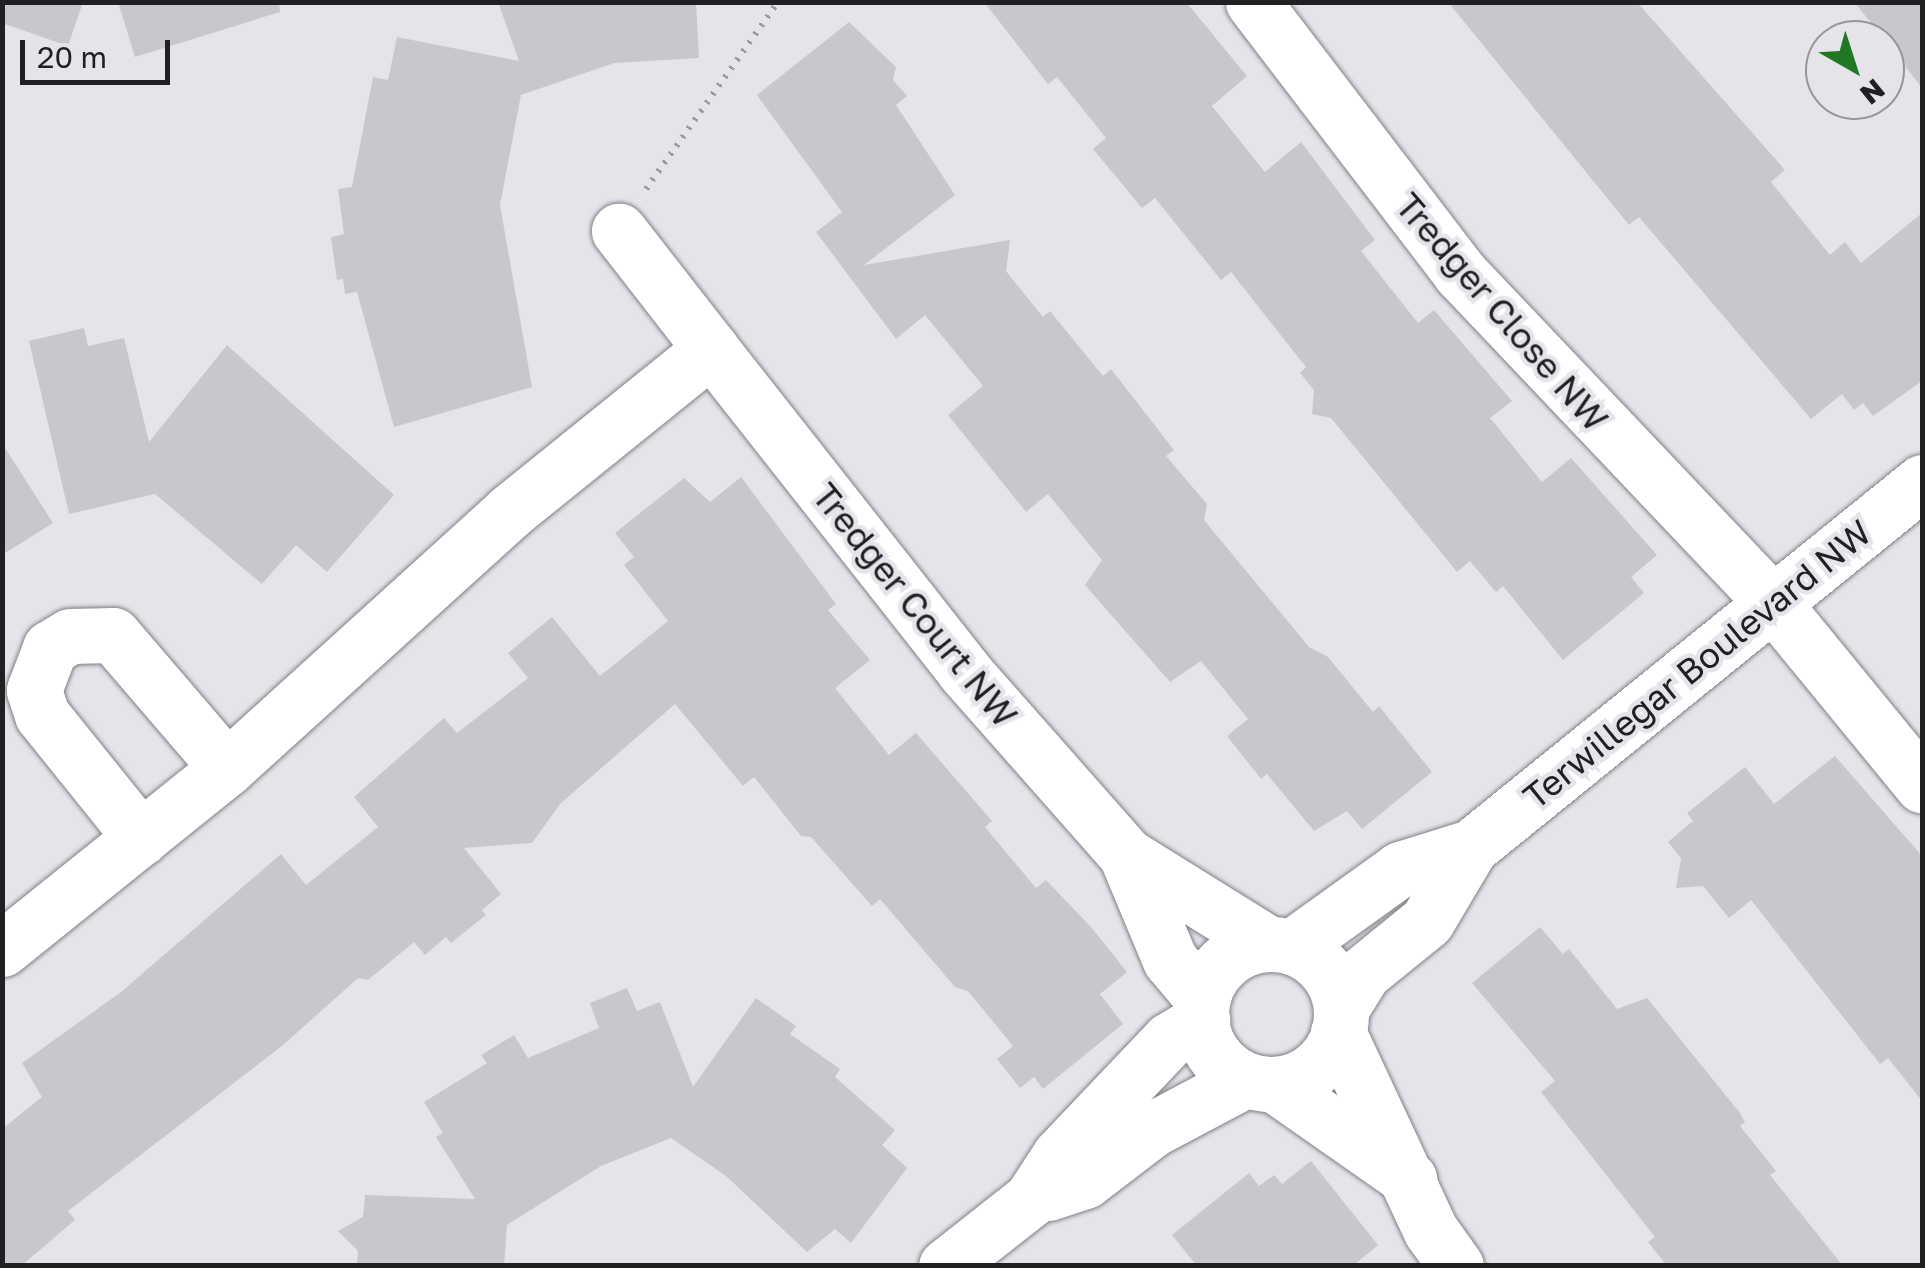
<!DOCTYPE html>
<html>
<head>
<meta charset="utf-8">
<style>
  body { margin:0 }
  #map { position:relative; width:1925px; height:1268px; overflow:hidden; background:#e6e4ea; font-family:"Golos Text",sans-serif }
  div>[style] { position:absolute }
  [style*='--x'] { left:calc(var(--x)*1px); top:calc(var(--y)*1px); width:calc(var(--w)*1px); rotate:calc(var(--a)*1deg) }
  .building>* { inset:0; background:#c9c7cd }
  .path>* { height:6px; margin-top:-3px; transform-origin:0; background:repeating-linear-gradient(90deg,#9c9a9f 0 2.5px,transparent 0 10.5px) }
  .roads { filter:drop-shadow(0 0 2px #828086) drop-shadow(0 0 2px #828086) }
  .minor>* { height:55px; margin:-27.5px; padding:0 27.5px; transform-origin:27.5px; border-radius:27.5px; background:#fff }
  .minor>.ring { margin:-27.5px; padding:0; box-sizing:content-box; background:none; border:55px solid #fff; border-radius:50% }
  span { translate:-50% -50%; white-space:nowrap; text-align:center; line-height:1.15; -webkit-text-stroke:9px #e6e4ea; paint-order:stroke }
  .street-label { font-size:35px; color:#201f22 }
  .frame { position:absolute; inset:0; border:5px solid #201f22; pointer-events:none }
  .north { position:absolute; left:1805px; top:20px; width:100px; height:100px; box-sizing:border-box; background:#e6e4ea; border:2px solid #97959a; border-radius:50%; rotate:141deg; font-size:28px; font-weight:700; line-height:40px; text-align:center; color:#201f22 }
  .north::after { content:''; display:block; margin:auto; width:35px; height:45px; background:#207825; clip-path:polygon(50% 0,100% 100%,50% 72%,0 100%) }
  .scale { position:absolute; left:20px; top:40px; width:150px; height:45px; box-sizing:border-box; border:5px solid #201f22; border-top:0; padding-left:12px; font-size:30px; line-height:35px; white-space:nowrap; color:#201f22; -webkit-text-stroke:8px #e6e4ea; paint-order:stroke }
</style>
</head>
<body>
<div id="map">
  <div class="building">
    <i style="clip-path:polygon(2px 2px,83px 2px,68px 46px,2px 23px)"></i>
    <i style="clip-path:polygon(118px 2px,279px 2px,280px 12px,135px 57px)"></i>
    <i style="clip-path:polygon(498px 2px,696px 2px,699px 58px,614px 63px,521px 95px,500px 205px,532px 387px,394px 427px,357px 292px,345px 294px,343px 279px,337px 280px,331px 237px,344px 234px,338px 189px,352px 187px,373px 77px,388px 80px,397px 37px,519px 61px)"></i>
    <i style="clip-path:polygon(984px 2px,1186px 2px,1247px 76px,1212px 106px,1265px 172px,1301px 142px,1375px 240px,1361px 251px,1418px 323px,1434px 310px,1512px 401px,1490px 418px,1542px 482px,1571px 458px,1657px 555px,1631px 577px,1644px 593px,1563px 660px,1503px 586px,1496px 592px,1470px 561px,1457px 572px,1331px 418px,1312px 414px,1314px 390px,1300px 373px,1306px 367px,1231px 272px,1221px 280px,1155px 198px,1142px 208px,1093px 149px,1106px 138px,1057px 77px,1048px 84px)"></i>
    <i style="clip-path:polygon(1448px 2px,1637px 2px,1785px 170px,1771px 182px,1830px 255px,1845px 242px,1861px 263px,1922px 213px,1922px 381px,1873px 416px,1863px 403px,1854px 410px,1842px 394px,1811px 419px,1639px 217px,1629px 225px)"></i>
    <i style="clip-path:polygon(1854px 2px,1922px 2px,1922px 88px,1885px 40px)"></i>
    <i style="clip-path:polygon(849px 22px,896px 67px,893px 80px,907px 96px,896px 105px,955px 195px,864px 265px,1010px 240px,1006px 271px,1043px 317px,1050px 311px,1103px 376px,1111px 369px,1174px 450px,1166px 456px,1207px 504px,1204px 520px,1309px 647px,1328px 657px,1373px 712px,1379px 706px,1432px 772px,1362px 829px,1347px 811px,1314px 831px,1267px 774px,1261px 779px,1227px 736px,1248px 719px,1201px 661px,1170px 682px,1085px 585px,1102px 560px,1048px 494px,1026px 512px,948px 415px,983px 386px,925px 315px,896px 339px,816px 232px,842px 212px,757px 95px)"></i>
    <i style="clip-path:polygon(84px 328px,88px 346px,124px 338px,149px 442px,227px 345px,394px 495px,327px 572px,296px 545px,262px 584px,155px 494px,69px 514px,29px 341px)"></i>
    <i style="clip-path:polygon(2px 443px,53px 523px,2px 555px)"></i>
    <i style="clip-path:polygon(741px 477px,836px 604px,828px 610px,870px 660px,835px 688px,889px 755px,916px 733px,992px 821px,985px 827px,1036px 888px,1046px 880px,1091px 927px,1127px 972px,1100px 994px,1123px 1024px,1043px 1089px,1034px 1077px,1020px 1088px,997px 1059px,1013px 1046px,968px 991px,955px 987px,880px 899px,872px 906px,811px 837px,801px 836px,754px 777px,743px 786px,675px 704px,560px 804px,532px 843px,464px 848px,501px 894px,482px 910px,486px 915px,451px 943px,446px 937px,425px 955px,414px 942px,368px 980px,358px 978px,282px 1046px,68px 1211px,75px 1220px,21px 1266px,2px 1266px,2px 1129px,42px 1097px,22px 1063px,121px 992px,281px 854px,306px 885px,378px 827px,354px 797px,444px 718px,457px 733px,528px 678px,508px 653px,552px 617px,600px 676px,668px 621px,624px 565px,634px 557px,615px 533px,684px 478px,710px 502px)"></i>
    <i style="clip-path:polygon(1835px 756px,1922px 856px,1922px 1101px,1888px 1058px,1880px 1064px,1751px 900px,1729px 918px,1703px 886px,1676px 888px,1681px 858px,1668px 842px,1693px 821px,1687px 813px,1745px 767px,1774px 804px)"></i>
    <i style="clip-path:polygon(1540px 927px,1563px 954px,1569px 949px,1617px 1009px,1647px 998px,1740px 1113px,1745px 1122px,1740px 1126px,1776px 1171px,1770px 1175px,1843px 1266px,1667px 1266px,1648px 1242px,1655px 1237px,1541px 1092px,1555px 1081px,1472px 983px)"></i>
    <i style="clip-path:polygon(627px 988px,637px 1011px,660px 1002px,693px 1087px,756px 998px,796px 1026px,790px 1034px,840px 1069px,835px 1077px,895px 1130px,882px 1145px,907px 1168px,851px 1243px,835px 1229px,807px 1252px,726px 1176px,671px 1138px,601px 1166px,507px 1225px,504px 1266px,357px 1266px,358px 1251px,338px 1231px,363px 1217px,365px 1195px,475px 1199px,436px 1137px,443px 1133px,424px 1102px,487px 1063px,481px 1055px,514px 1035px,528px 1058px,599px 1028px,590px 1003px)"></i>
    <i style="clip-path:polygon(1311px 1161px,1378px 1245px,1353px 1266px,1197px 1266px,1172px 1235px,1249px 1173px,1259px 1186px,1274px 1175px,1282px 1184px)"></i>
  </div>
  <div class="path">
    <i style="--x:646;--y:189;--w:229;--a:-54.8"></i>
  </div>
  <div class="roads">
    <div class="minor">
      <i style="--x:1253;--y:2;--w:341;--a:52.6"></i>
      <i style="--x:1460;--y:273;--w:453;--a:46.5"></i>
      <i style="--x:1772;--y:602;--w:237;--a:50.7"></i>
      <i style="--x:711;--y:349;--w:410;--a:51.8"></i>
      <i style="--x:964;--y:671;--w:245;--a:48.6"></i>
      <i style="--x:1126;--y:855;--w:168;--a:31.9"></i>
      <i style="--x:141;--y:838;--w:158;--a:-128.8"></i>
      <i style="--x:42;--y:715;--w:26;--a:-108"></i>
      <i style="--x:34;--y:690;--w:45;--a:-69.1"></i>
      <i style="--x:50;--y:648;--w:23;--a:-31"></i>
      <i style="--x:70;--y:636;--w:43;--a:-1.3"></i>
      <i style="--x:113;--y:635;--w:175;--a:49.4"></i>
      <i style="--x:1126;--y:855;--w:114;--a:67.3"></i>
      <i style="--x:1170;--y:960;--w:51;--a:49.8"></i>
      <i class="ring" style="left:1201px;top:944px;width:85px;height:85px"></i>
      <i style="--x:1293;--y:946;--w:132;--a:-35.7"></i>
      <i style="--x:1400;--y:869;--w:74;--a:-17.2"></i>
      <i style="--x:2;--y:949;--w:289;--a:-38.8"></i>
      <i style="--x:227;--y:768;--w:381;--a:-42.2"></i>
      <i style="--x:509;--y:512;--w:260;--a:-38.9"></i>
      <i style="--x:711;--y:349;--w:150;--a:-127.9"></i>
      <i style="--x:1342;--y:1007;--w:40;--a:-58"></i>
      <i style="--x:1363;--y:973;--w:82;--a:-39.1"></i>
      <i style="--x:1427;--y:921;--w:86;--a:-59.3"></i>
      <i style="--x:1471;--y:847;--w:580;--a:-38.98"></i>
      <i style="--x:1338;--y:1032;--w:220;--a:65"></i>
      <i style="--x:1431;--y:1231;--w:43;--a:54.5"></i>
      <i style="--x:1275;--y:1085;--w:164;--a:35"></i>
      <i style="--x:1048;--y:1193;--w:39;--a:-18"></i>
      <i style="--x:1085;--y:1181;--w:86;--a:-37.4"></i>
      <i style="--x:1153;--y:1129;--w:104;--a:-28"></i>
      <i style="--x:946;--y:1266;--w:108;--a:-38.2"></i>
      <i style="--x:1031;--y:1199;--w:51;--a:-56.9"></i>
      <i style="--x:1059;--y:1156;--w:160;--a:-46.5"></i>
      <i style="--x:1169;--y:1040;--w:39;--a:-31"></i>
    </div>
  </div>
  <div class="street-label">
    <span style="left:1502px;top:312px;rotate:49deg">Tredger Close NW</span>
    <span style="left:915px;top:605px;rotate:51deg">Tredger Court NW</span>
    <span style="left:1697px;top:664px;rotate:-39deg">Terwillegar Boulevard NW</span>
  </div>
  <div class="frame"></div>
  <div class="north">N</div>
  <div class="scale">20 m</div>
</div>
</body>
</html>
